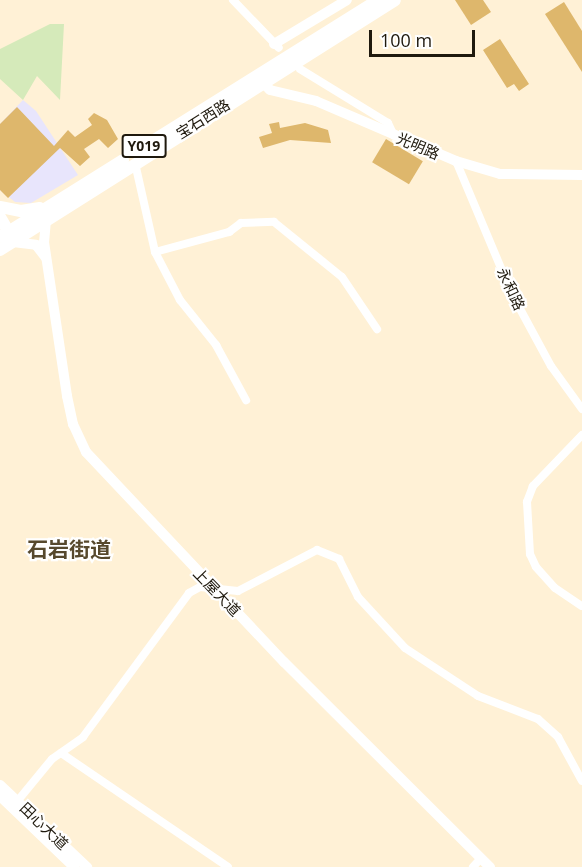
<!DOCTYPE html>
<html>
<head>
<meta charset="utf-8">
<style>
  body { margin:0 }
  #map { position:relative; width:582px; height:867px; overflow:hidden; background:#fff1d6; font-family:"Open Sans","Noto Sans SC",sans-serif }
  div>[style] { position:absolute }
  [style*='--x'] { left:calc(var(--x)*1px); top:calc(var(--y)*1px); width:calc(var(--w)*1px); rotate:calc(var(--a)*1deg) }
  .commercial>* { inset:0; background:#e8e5fc }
  .green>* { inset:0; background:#d5eaba }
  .building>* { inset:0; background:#deb76c; transform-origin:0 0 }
  .street>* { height:8px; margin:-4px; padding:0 4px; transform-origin:4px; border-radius:4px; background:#fff }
  .secondary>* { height:10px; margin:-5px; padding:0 5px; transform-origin:5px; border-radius:5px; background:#fff }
  .primary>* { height:12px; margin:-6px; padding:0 6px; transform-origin:6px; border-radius:6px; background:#fff }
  span { translate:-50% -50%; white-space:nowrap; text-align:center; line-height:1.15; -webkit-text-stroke:4.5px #fff; paint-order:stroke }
  .shield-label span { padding:2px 4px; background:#fff; border:2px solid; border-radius:4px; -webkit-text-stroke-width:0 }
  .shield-label { font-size:14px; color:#1f190d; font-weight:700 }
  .street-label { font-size:15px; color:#1f190d }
  .district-label { font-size:21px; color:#57492d; font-weight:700 }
  .scale { position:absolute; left:369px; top:30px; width:106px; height:27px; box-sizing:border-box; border:3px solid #1f190d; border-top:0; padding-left:8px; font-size:18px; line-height:21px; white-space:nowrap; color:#1f190d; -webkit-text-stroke:4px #fff; paint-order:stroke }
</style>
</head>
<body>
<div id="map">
  <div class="commercial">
    <i style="clip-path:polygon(23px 100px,36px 111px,78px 175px,31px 203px,15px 202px,0 190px,0 124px)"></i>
  </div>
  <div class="green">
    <i style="clip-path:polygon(50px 24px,64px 24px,60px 100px,37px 76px,23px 100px,0 79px,0 49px)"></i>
  </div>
  <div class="building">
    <i style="clip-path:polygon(455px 0,483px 0,491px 12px,471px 25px)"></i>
    <i style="clip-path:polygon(564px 2px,582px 31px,582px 72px,545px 14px)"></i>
    <i style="clip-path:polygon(500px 39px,529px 84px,519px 91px,514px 84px,507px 88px,483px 50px)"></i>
    <i style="clip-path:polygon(17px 107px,54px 146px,68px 130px,75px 137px,92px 125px,88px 119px,94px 113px,107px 120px,118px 139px,108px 148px,99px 139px,84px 149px,90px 157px,80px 166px,60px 148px,8px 198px,0 190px,0 124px)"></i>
    <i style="clip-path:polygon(279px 122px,280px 128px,305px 123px,328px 130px,331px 143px,290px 140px,263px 148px,259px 137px,272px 133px,269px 124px)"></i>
    <i style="left:386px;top:139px;width:43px;height:27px;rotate:31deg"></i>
  </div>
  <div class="street">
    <i style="--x:233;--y:0;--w:66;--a:46.2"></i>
    <i style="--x:300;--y:69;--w:103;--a:31.5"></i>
    <i style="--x:388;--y:123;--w:14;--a:65"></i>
    <i style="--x:456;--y:161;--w:144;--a:67.2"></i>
    <i style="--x:512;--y:294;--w:82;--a:61.6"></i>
    <i style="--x:551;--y:366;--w:53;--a:54.2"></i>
    <i style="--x:135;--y:163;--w:91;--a:77.3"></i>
    <i style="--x:155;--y:252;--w:54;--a:62.5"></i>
    <i style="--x:180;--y:300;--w:58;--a:51.3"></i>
    <i style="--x:216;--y:345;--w:63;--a:61.4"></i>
    <i style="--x:155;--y:252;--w:77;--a:-15.1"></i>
    <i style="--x:229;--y:232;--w:15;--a:-37"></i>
    <i style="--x:241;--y:223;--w:33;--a:-2"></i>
    <i style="--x:274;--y:222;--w:87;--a:39"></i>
    <i style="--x:342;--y:277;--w:63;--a:56.1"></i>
    <i style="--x:582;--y:435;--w:71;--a:133.9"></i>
    <i style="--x:533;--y:486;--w:17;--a:111"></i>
    <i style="--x:527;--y:502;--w:52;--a:86.7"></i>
    <i style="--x:530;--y:554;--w:14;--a:65"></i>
    <i style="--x:536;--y:567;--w:28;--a:48"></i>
    <i style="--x:555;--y:588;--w:32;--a:34"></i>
    <i style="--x:61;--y:753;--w:202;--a:34.3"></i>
    <i style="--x:15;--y:804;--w:58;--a:-50.6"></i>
    <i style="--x:52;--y:759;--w:38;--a:-35"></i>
    <i style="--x:83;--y:737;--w:179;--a:-53.6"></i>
    <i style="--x:189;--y:593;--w:13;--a:-29"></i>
    <i style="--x:200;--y:587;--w:38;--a:6"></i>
    <i style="--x:238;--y:591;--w:89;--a:-27.4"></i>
    <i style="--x:317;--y:550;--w:24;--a:22"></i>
    <i style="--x:339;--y:559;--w:42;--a:63.4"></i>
    <i style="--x:358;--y:597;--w:69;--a:47.3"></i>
    <i style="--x:405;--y:648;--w:87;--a:33.3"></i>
    <i style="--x:478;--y:696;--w:64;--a:21"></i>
    <i style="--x:538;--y:719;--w:27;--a:42"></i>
    <i style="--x:558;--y:737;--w:50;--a:61.4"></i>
    <i style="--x:473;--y:867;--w:12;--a:-48"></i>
  </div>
  <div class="secondary">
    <i style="--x:274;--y:44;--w:85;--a:-31.1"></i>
    <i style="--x:262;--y:82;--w:11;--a:45"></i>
    <i style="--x:270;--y:90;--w:47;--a:13.4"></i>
    <i style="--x:316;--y:101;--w:152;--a:23.2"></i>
    <i style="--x:456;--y:161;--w:46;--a:16.5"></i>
    <i style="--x:500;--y:174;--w:82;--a:0.7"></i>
    <i style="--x:46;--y:220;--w:22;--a:95"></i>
    <i style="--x:44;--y:242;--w:156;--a:81.5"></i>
    <i style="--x:67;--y:396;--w:29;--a:78"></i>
    <i style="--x:73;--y:424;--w:31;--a:65"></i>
    <i style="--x:86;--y:452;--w:289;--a:46.7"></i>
    <i style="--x:284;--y:662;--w:291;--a:44.9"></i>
    <i style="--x:13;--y:242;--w:23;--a:7"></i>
    <i style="--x:36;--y:245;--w:16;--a:52"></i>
    <i style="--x:0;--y:785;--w:120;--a:43.3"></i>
    <i style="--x:0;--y:796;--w:103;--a:43.8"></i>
  </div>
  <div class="primary">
    <i style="--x:138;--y:150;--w:283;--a:-32"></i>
    <i style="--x:0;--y:207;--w:21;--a:11"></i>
    <i style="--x:21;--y:211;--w:19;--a:-9"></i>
    <i style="--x:0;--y:217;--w:24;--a:60"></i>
    <i style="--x:0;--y:237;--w:145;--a:-32"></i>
    <i style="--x:0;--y:250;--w:467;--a:-32.3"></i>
  </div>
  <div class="shield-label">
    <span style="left:144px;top:146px">Y019</span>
  </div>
  <div class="street-label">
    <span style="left:203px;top:119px;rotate:-32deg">宝石西路</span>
    <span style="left:418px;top:146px;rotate:23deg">光明路</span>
    <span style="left:511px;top:289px;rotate:65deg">永和路</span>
    <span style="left:217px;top:592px;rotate:46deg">上屋大道</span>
    <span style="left:44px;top:826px;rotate:44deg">田心大道</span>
  </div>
  <div class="district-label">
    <span style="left:69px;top:549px">石岩街道</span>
  </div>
  <div class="scale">100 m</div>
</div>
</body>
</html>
